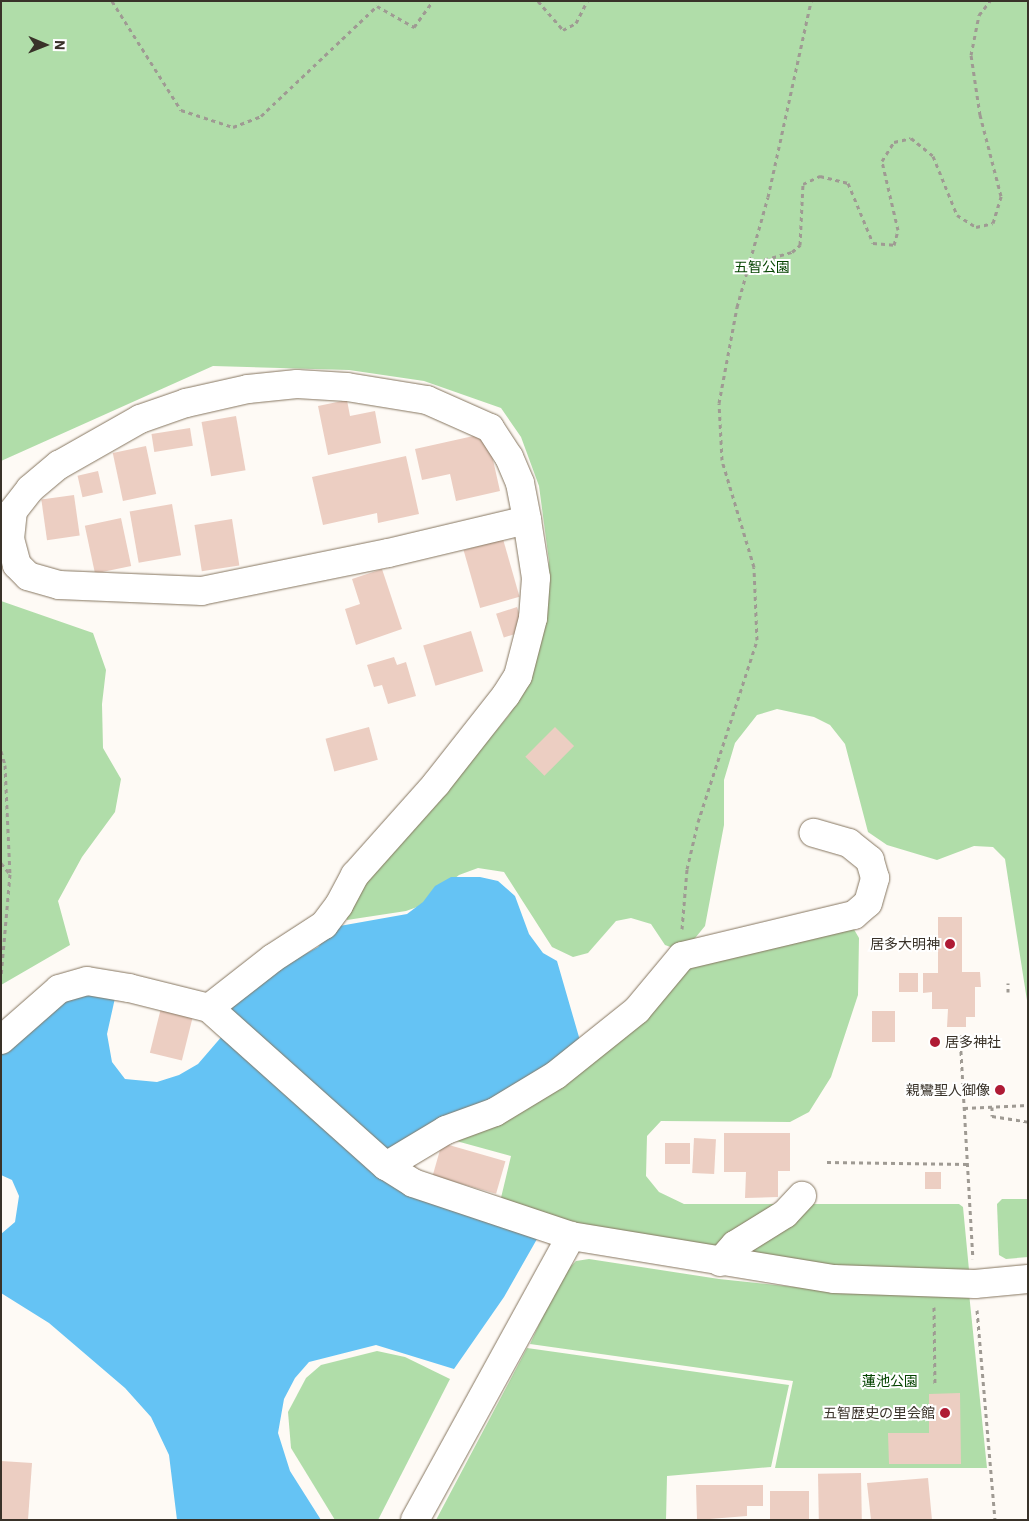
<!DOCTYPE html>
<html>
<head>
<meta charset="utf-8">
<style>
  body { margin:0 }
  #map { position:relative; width:1029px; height:1521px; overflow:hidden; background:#fefaf5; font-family:"IBM Plex Sans","Noto Sans JP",sans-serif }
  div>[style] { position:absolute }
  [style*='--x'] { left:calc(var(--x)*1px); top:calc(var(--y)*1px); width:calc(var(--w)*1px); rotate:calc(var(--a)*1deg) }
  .green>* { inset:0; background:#b0dda9 }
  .water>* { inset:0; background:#65c3f4 }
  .building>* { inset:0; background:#eccec2; transform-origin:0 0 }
  .path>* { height:3px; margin-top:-1.5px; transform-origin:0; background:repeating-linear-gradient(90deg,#9f9a93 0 4px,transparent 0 8px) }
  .roads { filter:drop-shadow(0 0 1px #867660) drop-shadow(0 0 1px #867660) }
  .minor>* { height:28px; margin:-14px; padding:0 14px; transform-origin:14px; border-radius:14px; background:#fff }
  .dots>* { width:14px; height:14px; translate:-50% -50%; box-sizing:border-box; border:2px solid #fff; border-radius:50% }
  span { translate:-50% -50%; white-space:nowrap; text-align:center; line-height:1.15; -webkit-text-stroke:4px #fff; paint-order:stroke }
  .park-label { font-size:14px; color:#054400 }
  .poi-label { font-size:14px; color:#393229 }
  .right { translate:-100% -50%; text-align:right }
  .left { translate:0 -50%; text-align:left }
  .frame { position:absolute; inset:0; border:2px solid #393229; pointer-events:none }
  .north { position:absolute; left:20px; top:20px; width:50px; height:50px; -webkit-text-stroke:4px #fff; paint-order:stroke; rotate:91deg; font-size:14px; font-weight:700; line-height:20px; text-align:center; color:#393229 }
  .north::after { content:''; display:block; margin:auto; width:18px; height:22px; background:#393229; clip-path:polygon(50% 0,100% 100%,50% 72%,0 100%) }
</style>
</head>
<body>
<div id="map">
  <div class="green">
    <i style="clip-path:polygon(1px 1px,1028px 1px,1028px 1007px,1005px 859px,993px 847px,974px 846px,937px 860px,887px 845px,868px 832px,845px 744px,830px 725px,814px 717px,777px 709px,757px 715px,735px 743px,724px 780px,724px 825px,705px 926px,691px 943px,676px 949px,665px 945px,651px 924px,631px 918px,616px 921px,588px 953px,573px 957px,552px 947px,504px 872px,478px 868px,459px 875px,420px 906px,406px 911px,347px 920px,345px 916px,356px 889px,442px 796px,509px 715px,524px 688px,543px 615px,549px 561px,539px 486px,521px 437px,501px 408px,424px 381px,349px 370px,213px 366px,1px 461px)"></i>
    <i style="clip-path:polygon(1px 601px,93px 633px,106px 670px,102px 704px,103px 748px,121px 779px,115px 812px,82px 857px,58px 901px,70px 945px,1px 985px)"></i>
    <i style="clip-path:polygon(852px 926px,859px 938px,858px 995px,831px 1077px,809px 1112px,790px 1122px,661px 1121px,647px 1136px,646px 1176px,659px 1192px,684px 1204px,959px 1204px,963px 1207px,969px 1270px,844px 1269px,586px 1230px,500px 1202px,511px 1156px,449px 1139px,688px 967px)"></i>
    <i style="clip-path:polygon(1002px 1199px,1028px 1199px,1028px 1257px,1006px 1259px,999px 1255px,997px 1204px)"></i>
    <i style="clip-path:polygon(589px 1259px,719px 1279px,850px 1293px,969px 1293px,987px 1468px,775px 1468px,793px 1381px,530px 1344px,561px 1276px,576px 1261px)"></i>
    <i style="clip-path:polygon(527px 1348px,789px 1385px,771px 1467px,667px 1476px,666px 1520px,436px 1520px)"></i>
    <i style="clip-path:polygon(377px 1351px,405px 1357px,450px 1379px,378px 1520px,335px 1520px,291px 1448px,288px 1412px,306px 1378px,321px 1365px)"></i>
  </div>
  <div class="water">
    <i style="clip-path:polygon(451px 877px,480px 877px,498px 881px,515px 896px,529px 934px,543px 953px,557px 961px,581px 1044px,549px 1069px,387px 1156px,225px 1008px,261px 978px,318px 947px,334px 927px,407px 914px,423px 902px,435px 886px)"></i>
    <i style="clip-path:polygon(84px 992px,115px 998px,107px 1034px,112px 1062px,125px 1079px,157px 1082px,179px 1075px,198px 1064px,223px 1035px,309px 1113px,537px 1239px,504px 1297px,454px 1369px,376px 1345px,309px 1362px,295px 1378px,284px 1399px,278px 1433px,290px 1471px,321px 1520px,177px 1520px,169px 1455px,151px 1417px,125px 1388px,49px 1323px,1px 1293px,1px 1234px,15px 1222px,19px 1196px,12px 1180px,1px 1175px,1px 1055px,45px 1012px)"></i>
  </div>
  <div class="building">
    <i style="clip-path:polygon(347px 400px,350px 416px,375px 411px,381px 443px,328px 455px,318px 406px)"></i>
    <i style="left:236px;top:416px;width:55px;height:35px;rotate:80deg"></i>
    <i style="left:190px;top:428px;width:18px;height:39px;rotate:81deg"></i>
    <i style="clip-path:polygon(487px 433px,500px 491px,456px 501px,450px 474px,422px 480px,415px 449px)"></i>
    <i style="left:146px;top:446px;width:49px;height:34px;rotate:78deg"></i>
    <i style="clip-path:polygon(406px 456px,419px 514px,378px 523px,377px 513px,323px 525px,312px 477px)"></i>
    <i style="left:98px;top:471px;width:22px;height:21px;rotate:77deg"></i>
    <i style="left:74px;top:495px;width:41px;height:33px;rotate:82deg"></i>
    <i style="left:172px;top:504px;width:52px;height:43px;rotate:80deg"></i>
    <i style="left:121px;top:518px;width:49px;height:37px;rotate:78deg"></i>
    <i style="left:232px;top:519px;width:47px;height:38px;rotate:81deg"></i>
    <i style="left:503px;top:539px;width:60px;height:41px;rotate:74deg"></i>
    <i style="clip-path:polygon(382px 569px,402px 629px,356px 645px,345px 609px,360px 604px,352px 579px)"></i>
    <i style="left:517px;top:607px;width:25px;height:22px;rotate:72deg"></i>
    <i style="left:471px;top:631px;width:42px;height:50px;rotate:73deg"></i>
    <i style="clip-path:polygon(394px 657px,397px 665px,406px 662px,416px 696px,388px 704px,382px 685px,374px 687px,367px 665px)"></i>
    <i style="left:369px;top:727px;width:34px;height:45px;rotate:75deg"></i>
    <i style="left:555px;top:727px;width:27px;height:42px;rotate:45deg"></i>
    <i style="clip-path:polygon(938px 917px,962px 917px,962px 972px,980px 972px,981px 987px,975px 987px,975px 1017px,966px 1017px,966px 1027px,947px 1027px,948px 1009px,932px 1009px,932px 992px,923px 993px,923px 973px,938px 973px)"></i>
    <i style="left:899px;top:973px;width:19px;height:19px"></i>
    <i style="left:161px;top:1008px;width:33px;height:46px;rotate:14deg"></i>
    <i style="left:872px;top:1011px;width:23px;height:31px"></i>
    <i style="clip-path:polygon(724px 1133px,790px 1133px,790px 1171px,778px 1171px,778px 1197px,745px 1198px,746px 1172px,724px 1172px)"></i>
    <i style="left:694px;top:1138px;width:22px;height:35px;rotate:3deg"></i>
    <i style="left:442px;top:1143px;width:66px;height:34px;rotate:16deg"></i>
    <i style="left:665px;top:1143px;width:25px;height:21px"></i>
    <i style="left:925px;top:1172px;width:16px;height:17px"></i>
    <i style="clip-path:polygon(960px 1393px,961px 1464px,889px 1464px,888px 1433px,929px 1433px,929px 1394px)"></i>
    <i style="clip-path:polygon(1px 1461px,32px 1463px,28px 1520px,1px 1520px)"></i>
    <i style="left:861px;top:1473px;width:47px;height:43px;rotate:89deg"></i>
    <i style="clip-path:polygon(928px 1478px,932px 1520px,871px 1520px,867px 1483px)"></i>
    <i style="clip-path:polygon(696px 1485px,763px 1485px,763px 1506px,747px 1506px,747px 1516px,697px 1520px)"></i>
    <i style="left:770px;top:1491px;width:39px;height:29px"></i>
  </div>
  <div class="path">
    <i style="--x:112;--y:1;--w:129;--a:57.7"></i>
    <i style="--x:181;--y:110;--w:55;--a:18.1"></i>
    <i style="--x:233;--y:127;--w:30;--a:-21"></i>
    <i style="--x:261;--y:116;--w:160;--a:-43.5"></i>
    <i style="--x:377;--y:6;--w:43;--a:29.6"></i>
    <i style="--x:414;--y:27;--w:32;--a:-54"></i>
    <i style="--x:538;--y:1;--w:38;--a:49"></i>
    <i style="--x:563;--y:30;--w:15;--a:-28"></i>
    <i style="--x:576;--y:23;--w:25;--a:-63"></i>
    <i style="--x:749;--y:264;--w:45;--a:-15.6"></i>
    <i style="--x:792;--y:252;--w:11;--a:-41"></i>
    <i style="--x:800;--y:245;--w:61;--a:-87.2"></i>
    <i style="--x:803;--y:184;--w:19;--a:-25"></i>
    <i style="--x:820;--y:176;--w:29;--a:14"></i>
    <i style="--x:848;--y:183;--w:65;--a:67.4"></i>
    <i style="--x:873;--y:243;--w:21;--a:5"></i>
    <i style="--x:894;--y:245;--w:16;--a:-75"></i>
    <i style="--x:898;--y:230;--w:71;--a:-103.1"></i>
    <i style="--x:882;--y:161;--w:22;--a:-58"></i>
    <i style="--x:894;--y:142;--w:17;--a:-13"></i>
    <i style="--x:911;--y:138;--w:28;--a:39"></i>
    <i style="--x:933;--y:156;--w:64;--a:67.9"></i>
    <i style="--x:957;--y:215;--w:22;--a:32"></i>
    <i style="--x:976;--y:227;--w:17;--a:-13"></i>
    <i style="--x:993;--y:223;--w:28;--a:-73"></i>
    <i style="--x:1001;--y:196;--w:84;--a:-104.5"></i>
    <i style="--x:980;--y:115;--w:61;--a:-98.5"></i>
    <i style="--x:971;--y:55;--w:41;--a:-78.7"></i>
    <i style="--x:979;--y:15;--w:18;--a:-52"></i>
    <i style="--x:1;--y:751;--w:15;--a:74"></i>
    <i style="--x:5;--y:765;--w:109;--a:87.4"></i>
    <i style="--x:10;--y:874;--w:102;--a:95"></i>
    <i style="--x:1;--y:863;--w:14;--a:51"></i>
    <i style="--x:682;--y:929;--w:60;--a:-85.2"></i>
    <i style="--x:687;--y:869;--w:48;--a:-76.8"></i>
    <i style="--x:698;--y:822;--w:191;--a:-72"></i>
    <i style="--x:757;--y:640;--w:73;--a:-92.4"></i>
    <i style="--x:754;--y:567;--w:112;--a:-106.7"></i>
    <i style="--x:722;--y:460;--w:57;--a:-93"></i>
    <i style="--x:719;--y:403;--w:98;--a:-79.4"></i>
    <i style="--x:737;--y:307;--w:114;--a:-74.3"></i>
    <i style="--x:768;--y:197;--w:201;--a:-77.6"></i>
    <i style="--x:1008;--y:992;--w:9;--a:-90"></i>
    <i style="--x:960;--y:1035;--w:224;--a:86.7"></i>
    <i style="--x:992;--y:1107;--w:9;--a:90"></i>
    <i style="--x:992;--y:1116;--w:36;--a:9"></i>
    <i style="--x:964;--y:1108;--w:64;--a:-2.7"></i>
    <i style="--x:827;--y:1162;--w:140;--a:0.8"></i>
    <i style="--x:934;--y:1307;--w:77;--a:89.3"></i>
    <i style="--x:977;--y:1310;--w:211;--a:85.1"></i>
  </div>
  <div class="roads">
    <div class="minor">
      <i style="--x:297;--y:384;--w:50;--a:3.4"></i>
      <i style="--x:347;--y:387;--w:81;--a:9.2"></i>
      <i style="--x:427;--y:400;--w:69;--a:24"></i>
      <i style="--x:490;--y:428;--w:35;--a:57"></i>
      <i style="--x:509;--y:457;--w:28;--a:67"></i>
      <i style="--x:520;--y:483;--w:38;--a:79"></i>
      <i style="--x:527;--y:520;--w:143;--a:166.6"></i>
      <i style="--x:388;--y:553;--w:190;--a:168.5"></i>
      <i style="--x:202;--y:591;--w:143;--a:-177.6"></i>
      <i style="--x:59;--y:585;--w:32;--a:-164"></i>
      <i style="--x:28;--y:576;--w:16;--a:-135"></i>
      <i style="--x:17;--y:565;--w:27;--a:-105"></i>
      <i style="--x:10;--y:539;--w:28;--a:-84"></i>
      <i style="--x:13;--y:511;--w:28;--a:-52"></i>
      <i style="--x:30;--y:489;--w:38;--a:-40"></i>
      <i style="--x:59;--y:465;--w:93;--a:-29.6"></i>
      <i style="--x:140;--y:419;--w:49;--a:-19.2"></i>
      <i style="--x:186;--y:403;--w:64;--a:-12.7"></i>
      <i style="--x:248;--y:389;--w:49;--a:-5.8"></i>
      <i style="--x:209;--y:1008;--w:81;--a:-38"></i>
      <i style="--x:273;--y:958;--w:61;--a:-32.9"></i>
      <i style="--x:324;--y:925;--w:25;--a:-53"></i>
      <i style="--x:339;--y:905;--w:34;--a:-62"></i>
      <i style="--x:355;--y:875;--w:122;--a:-48.3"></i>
      <i style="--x:436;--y:784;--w:113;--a:-51.8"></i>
      <i style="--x:506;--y:695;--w:22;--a:-58"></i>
      <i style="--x:518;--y:676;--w:60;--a:-75.5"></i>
      <i style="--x:533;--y:618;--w:40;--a:-85.7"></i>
      <i style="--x:536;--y:578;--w:59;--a:-98.8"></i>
      <i style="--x:1;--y:1040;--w:77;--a:-41.3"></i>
      <i style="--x:59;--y:989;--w:29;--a:-16"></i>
      <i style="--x:87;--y:981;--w:43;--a:9.5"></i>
      <i style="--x:129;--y:988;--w:82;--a:14"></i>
      <i style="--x:209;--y:1008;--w:237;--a:41.8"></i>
      <i style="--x:386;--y:1166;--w:32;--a:32"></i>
      <i style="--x:413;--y:1183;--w:167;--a:18.5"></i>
      <i style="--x:571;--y:1236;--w:266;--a:9.3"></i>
      <i style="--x:834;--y:1279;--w:141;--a:2"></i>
      <i style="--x:975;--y:1284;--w:53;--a:-5.4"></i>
      <i style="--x:386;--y:1166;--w:70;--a:-31"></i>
      <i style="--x:446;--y:1130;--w:52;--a:-20.2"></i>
      <i style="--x:495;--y:1112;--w:71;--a:-31.2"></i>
      <i style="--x:556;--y:1075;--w:104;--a:-38.7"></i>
      <i style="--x:637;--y:1010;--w:70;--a:-50.2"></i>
      <i style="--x:682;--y:956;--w:177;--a:-13.4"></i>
      <i style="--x:854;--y:915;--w:18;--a:-41"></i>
      <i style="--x:868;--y:903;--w:26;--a:-74"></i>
      <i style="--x:875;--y:878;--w:19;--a:-106"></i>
      <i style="--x:870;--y:860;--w:27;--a:-141"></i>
      <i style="--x:849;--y:843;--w:37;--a:-164"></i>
      <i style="--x:720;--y:1262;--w:23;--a:-49"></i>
      <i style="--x:735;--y:1245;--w:59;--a:-31.8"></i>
      <i style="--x:785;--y:1214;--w:25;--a:-47"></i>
      <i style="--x:415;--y:1520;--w:324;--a:-61.2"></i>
    </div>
  </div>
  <div class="dots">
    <i style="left:950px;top:944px;background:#af1b35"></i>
    <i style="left:935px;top:1042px;background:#af1b35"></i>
    <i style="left:1000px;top:1090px;background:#af1b35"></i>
    <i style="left:945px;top:1413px;background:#af1b35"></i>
  </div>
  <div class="park-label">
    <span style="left:762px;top:267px">五智公園</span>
    <span style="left:890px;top:1381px">蓮池公園</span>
  </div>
  <div class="poi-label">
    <span class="right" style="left:940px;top:944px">居多大明神</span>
    <span class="left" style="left:945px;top:1042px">居多神社</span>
    <span class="right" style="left:990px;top:1090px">親鸞聖人御像</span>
    <span class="right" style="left:935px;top:1413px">五智歴史の里会館</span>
  </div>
  <div class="frame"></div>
  <div class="north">N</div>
</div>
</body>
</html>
